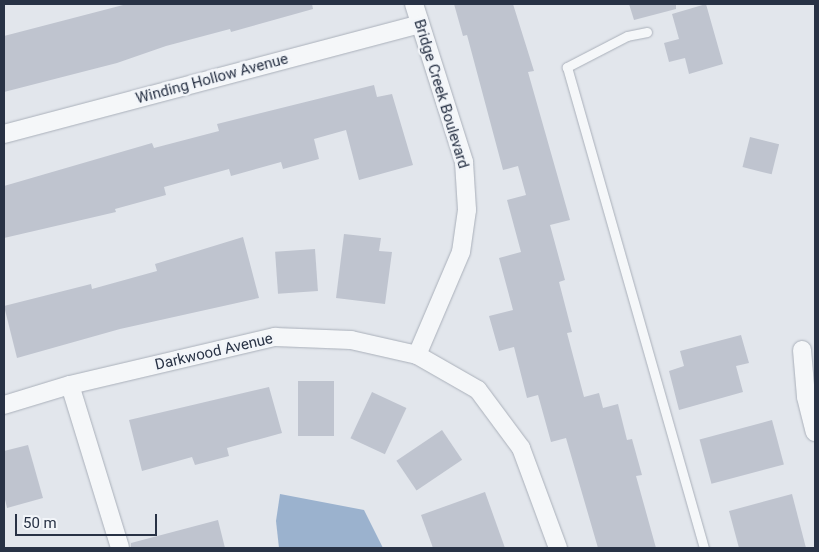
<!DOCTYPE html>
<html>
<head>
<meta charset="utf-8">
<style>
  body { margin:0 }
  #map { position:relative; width:819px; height:552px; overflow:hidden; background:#e2e6ec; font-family:Roboto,sans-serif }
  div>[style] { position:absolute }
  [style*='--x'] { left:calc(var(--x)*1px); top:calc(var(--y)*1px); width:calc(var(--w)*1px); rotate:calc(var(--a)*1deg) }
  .water>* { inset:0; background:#9bb2ce }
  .building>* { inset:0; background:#bfc4cf; transform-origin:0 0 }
  .roads { filter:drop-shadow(0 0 1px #aab0ba) drop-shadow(0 0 1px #aab0ba) }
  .service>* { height:9px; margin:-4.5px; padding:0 4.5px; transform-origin:4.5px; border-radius:4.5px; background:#f5f7f9 }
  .minor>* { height:18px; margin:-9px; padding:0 9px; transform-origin:9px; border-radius:9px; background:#f5f7f9 }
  span { translate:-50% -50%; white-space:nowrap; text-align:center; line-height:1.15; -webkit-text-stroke:5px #f2f5f9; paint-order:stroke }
  .street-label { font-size:15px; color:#283245 }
  .frame { position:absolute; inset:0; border:5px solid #283245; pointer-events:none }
  .scale { position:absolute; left:15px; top:514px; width:142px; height:22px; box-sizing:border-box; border:2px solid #283245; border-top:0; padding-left:6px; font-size:15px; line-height:18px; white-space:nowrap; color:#283245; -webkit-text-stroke:4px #f2f5f9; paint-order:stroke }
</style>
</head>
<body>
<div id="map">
  <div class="water">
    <i style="clip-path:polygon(280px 494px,364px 510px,383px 548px,279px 548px,276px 521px)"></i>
  </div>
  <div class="building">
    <i style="clip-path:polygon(127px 4px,312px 4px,313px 9px,231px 32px,230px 29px,166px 46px,117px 63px,4px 92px,4px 36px)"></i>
    <i style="clip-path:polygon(454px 4px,513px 4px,534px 71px,528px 72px,570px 220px,550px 225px,565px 280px,559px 282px,572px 332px,567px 333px,584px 397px,599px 393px,603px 408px,618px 404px,627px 440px,632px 439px,642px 475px,636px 476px,656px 548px,598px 548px,566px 438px,551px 442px,538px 395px,527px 398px,514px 347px,499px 351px,489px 316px,513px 310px,499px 258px,521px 252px,507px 200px,526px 195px,518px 166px,503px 170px,467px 35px,463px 36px)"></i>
    <i style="clip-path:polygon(629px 4px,676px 4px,676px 9px,634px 20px)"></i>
    <i style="clip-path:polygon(706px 4px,723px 64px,689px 74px,685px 58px,669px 62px,664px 43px,679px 39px,672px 14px)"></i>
    <i style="clip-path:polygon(374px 85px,377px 97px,392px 94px,413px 165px,359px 180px,346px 130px,314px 139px,319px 159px,283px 169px,281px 162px,231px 176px,229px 169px,164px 187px,166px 195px,115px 209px,116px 212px,4px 238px,4px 186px,152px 143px,154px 148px,219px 131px,217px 124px)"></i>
    <i style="left:750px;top:137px;width:30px;height:31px;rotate:14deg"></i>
    <i style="clip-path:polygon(344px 234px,381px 238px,379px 251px,392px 252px,385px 304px,336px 298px)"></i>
    <i style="clip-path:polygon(243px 237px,259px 298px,120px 329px,17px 358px,4px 306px,91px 284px,92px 289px,157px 271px,155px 264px)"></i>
    <i style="left:315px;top:249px;width:42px;height:40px;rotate:86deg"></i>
    <i style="clip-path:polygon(741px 335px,749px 363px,736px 366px,743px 392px,679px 410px,669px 371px,684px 366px,680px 351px)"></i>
    <i style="left:334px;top:381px;width:55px;height:36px;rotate:90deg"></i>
    <i style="clip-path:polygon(269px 387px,282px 433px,227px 448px,229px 456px,195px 465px,192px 457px,142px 471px,129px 420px)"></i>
    <i style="left:372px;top:392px;width:38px;height:51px;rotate:25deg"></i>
    <i style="left:772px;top:420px;width:46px;height:75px;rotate:75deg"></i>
    <i style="left:442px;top:430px;width:36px;height:55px;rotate:56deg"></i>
    <i style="clip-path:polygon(28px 445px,43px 498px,7px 508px,4px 495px,4px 451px)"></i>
    <i style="clip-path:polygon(485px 492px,505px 548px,433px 548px,421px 515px)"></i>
    <i style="clip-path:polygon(792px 494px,806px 548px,739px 548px,729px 511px)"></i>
    <i style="clip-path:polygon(218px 520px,225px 548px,131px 548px,131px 543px)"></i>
  </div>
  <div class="roads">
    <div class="service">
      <i style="--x:647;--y:32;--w:20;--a:169"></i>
      <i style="--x:627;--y:36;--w:68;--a:152.7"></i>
      <i style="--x:567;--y:67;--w:500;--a:74.1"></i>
    </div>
    <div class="minor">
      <i style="--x:414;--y:4;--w:166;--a:72.4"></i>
      <i style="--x:464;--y:162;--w:48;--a:86.4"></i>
      <i style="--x:467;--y:210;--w:42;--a:98.1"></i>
      <i style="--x:461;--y:252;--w:112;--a:113.1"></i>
      <i style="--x:4;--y:134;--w:429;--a:-14.8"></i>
      <i style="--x:802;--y:350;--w:47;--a:85.1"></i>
      <i style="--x:806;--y:397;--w:36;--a:76"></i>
      <i style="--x:70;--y:385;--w:170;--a:72.9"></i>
      <i style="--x:4;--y:405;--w:69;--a:-16.9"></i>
      <i style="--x:70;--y:385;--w:211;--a:-13.2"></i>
      <i style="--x:275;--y:337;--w:76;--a:2.3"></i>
      <i style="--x:351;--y:340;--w:68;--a:12.8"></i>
      <i style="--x:417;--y:355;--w:70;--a:29.8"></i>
      <i style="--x:478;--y:390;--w:72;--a:53.4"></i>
      <i style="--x:521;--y:448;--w:107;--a:69.7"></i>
    </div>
  </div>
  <div class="street-label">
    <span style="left:212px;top:79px;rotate:-15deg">Winding Hollow Avenue</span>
    <span style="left:441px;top:94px;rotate:73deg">Bridge Creek Boulevard</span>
    <span style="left:214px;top:352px;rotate:-13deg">Darkwood Avenue</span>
  </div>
  <div class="frame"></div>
  <div class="scale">50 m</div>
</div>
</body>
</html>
